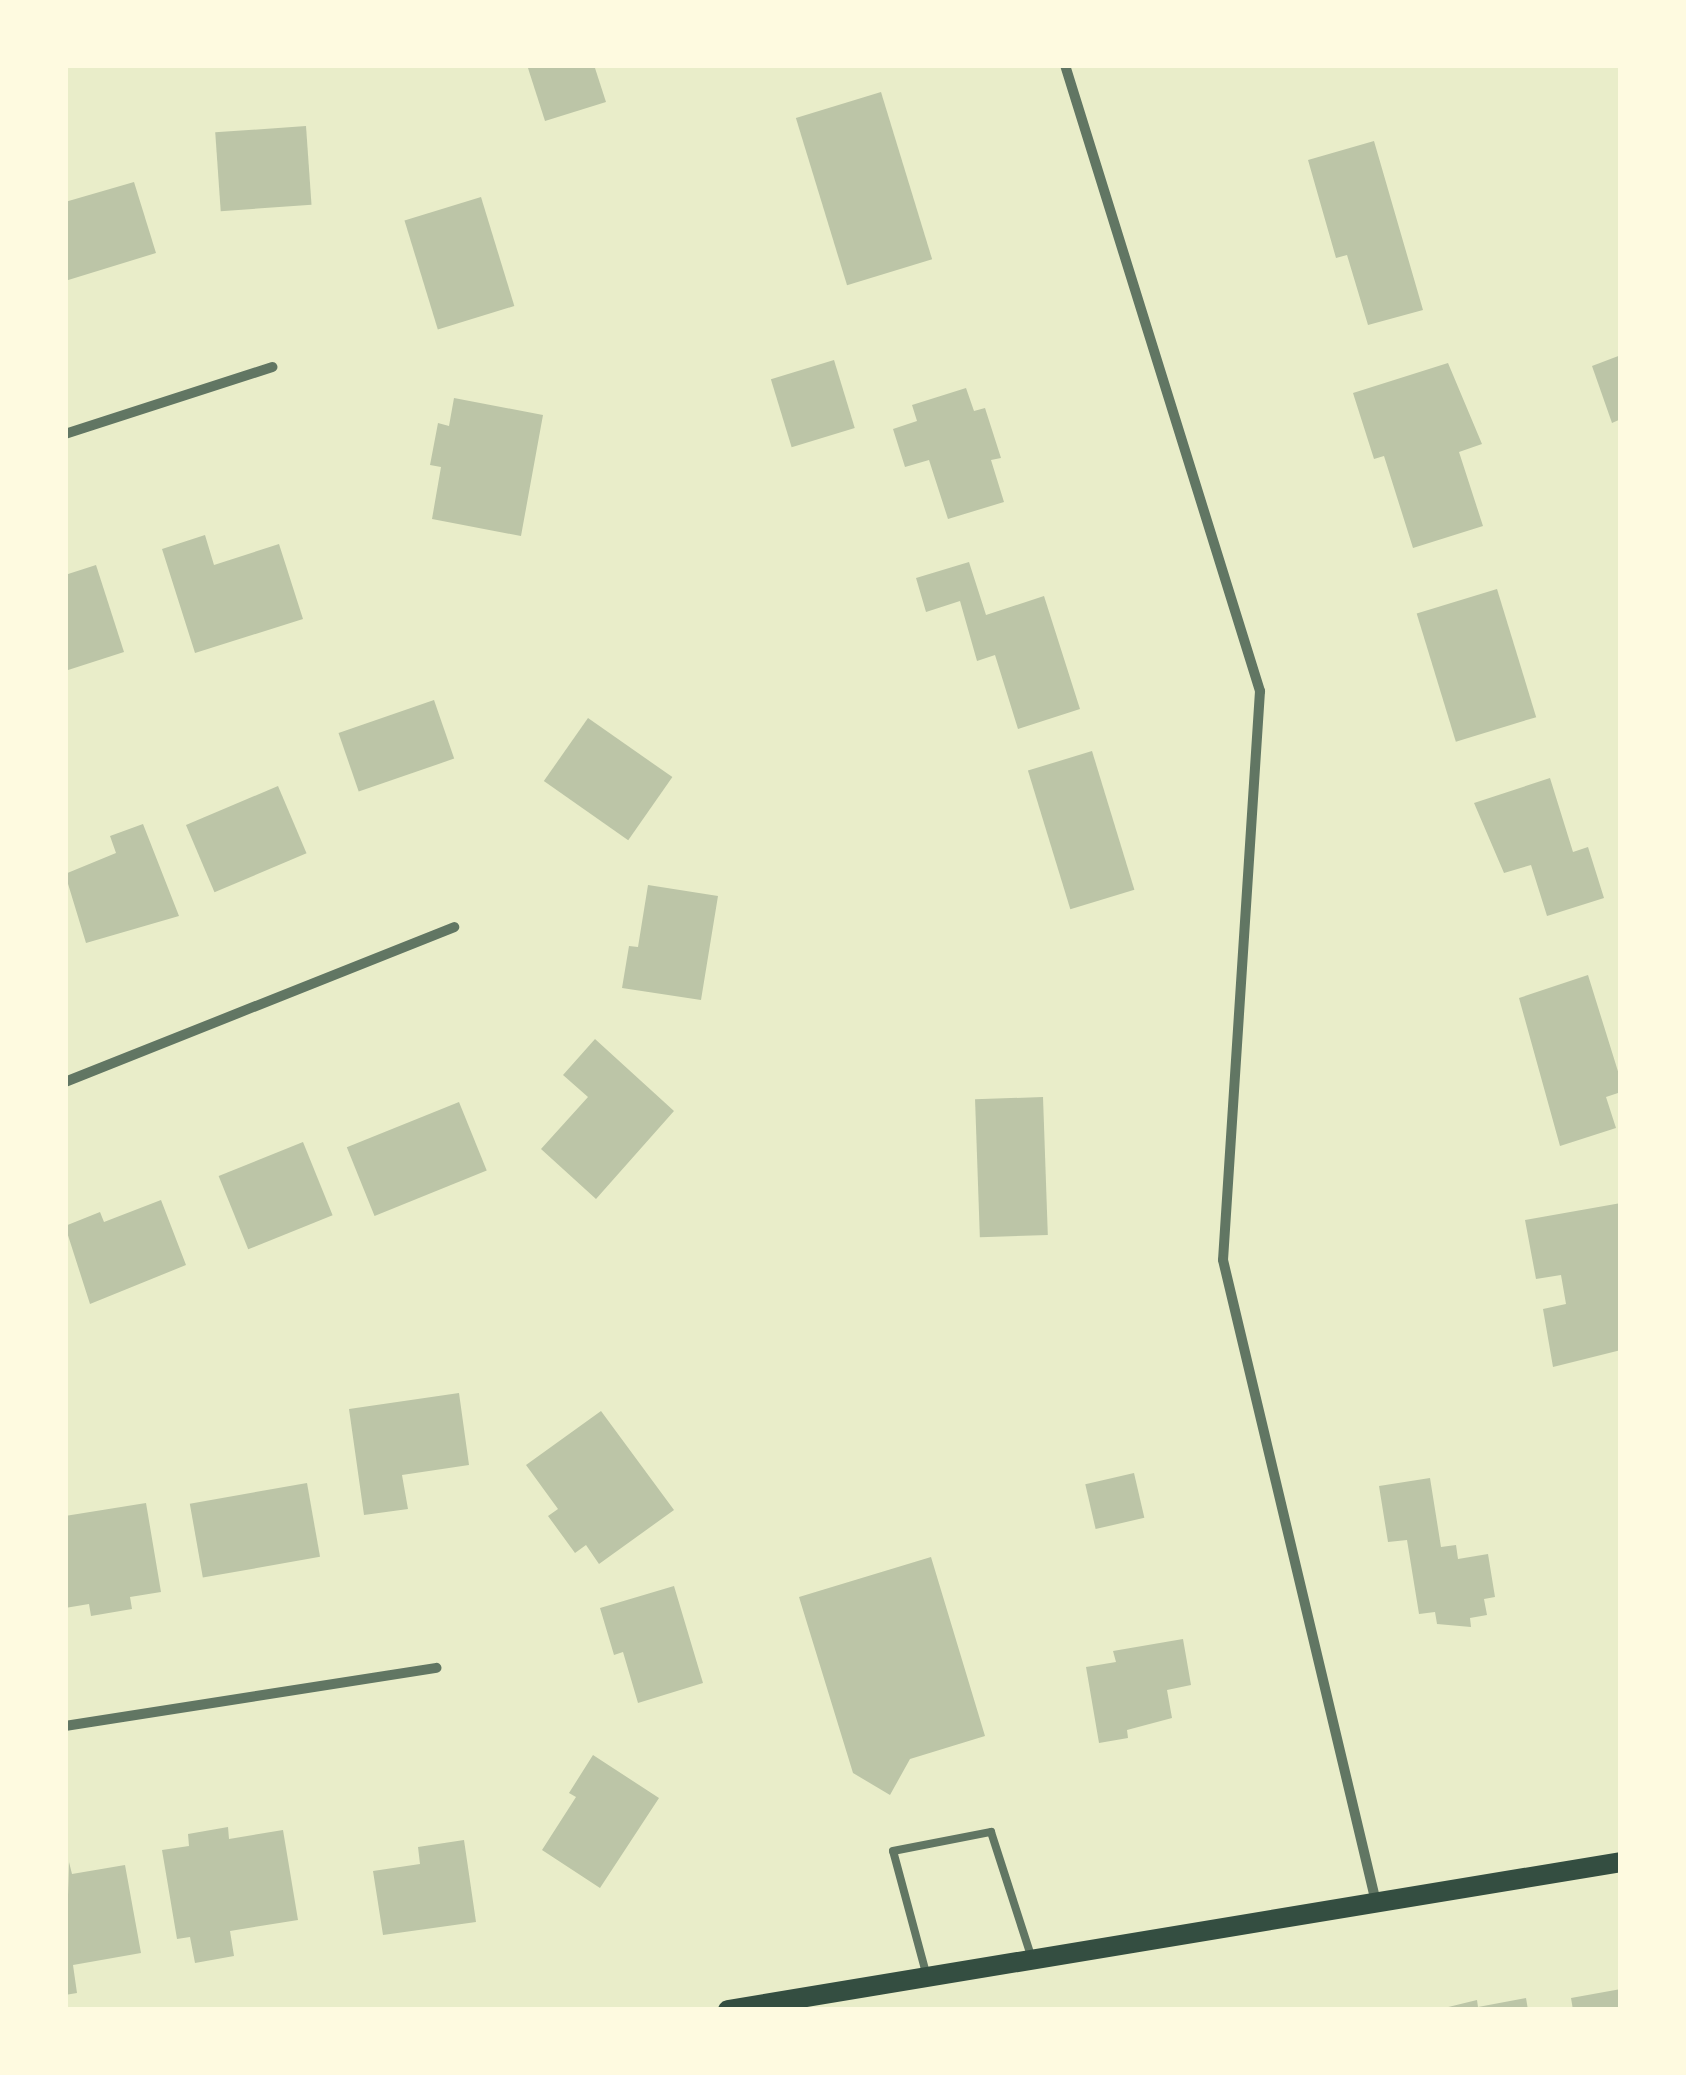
<!DOCTYPE html>
<html>
<head>
<meta charset="utf-8">
<style>
  body { margin:0 }
  #map { position:relative; width:1686px; height:2075px; overflow:hidden; background:#e9edc9; font-family:Lato,sans-serif }
  div>[style] { position:absolute }
  [style*='--x'] { left:calc(var(--x)*1px); top:calc(var(--y)*1px); width:calc(var(--w)*1px); rotate:calc(var(--a)*1deg) }
  .building>* { inset:0; background:#bcc5a7; transform-origin:0 0 }
  .service>* { height:8px; margin:-4px; padding:0 4px; transform-origin:4px; border-radius:4px; background:#617663 }
  .minor>* { height:10px; margin:-5px; padding:0 5px; transform-origin:5px; border-radius:5px; background:#617663 }
  .secondary>* { height:20px; margin:-10px; padding:0 10px; transform-origin:10px; border-radius:10px; background:#344e41 }
  span { translate:-50% -50%; white-space:nowrap; text-align:center; line-height:1.15; -webkit-text-stroke:8px #fefae0; paint-order:stroke }
  .frame { position:absolute; inset:0; border:68px solid #fefae0; pointer-events:none }
</style>
</head>
<body>
<div id="map">
  <div class="building">
    <i style="clip-path:polygon(527px 65px,594px 65px,606px 102px,545px 121px)"></i>
    <i style="left:881px;top:92px;width:175px;height:89px;rotate:73deg"></i>
    <i style="left:306px;top:126px;width:79px;height:91px;rotate:86deg"></i>
    <i style="clip-path:polygon(1374px 141px,1423px 310px,1368px 325px,1347px 255px,1336px 258px,1308px 160px)"></i>
    <i style="clip-path:polygon(134px 182px,156px 253px,65px 281px,65px 202px)"></i>
    <i style="left:481px;top:197px;width:114px;height:80px;rotate:73deg"></i>
    <i style="clip-path:polygon(1621px 355px,1621px 419px,1612px 423px,1592px 366px)"></i>
    <i style="left:834px;top:360px;width:71px;height:66px;rotate:73deg"></i>
    <i style="clip-path:polygon(1448px 363px,1482px 444px,1459px 452px,1483px 526px,1413px 548px,1384px 456px,1374px 459px,1353px 393px)"></i>
    <i style="clip-path:polygon(966px 388px,974px 411px,985px 408px,1001px 458px,991px 460px,1004px 502px,948px 519px,929px 460px,905px 467px,893px 429px,917px 421px,912px 405px)"></i>
    <i style="clip-path:polygon(454px 398px,543px 415px,521px 536px,432px 519px,441px 467px,430px 465px,438px 423px,449px 426px)"></i>
    <i style="clip-path:polygon(205px 535px,214px 565px,279px 544px,303px 619px,195px 653px,162px 549px)"></i>
    <i style="clip-path:polygon(969px 562px,986px 615px,1044px 596px,1080px 709px,1018px 729px,995px 655px,977px 661px,960px 601px,926px 612px,916px 578px)"></i>
    <i style="clip-path:polygon(96px 565px,124px 652px,65px 671px,65px 575px)"></i>
    <i style="left:1497px;top:589px;width:134px;height:84px;rotate:73deg"></i>
    <i style="left:434px;top:700px;width:62px;height:101px;rotate:71deg"></i>
    <i style="left:588px;top:718px;width:103px;height:77px;rotate:35deg"></i>
    <i style="left:1092px;top:751px;width:145px;height:67px;rotate:73deg"></i>
    <i style="clip-path:polygon(1550px 778px,1573px 852px,1588px 847px,1604px 898px,1547px 916px,1531px 865px,1504px 873px,1474px 803px)"></i>
    <i style="left:278px;top:786px;width:73px;height:100px;rotate:67deg"></i>
    <i style="clip-path:polygon(143px 824px,179px 916px,86px 943px,65px 874px,116px 853px,110px 836px)"></i>
    <i style="clip-path:polygon(648px 885px,718px 896px,701px 1000px,622px 988px,629px 946px,638px 947px)"></i>
    <i style="clip-path:polygon(1588px 975px,1621px 1081px,1621px 1092px,1606px 1097px,1616px 1128px,1560px 1146px,1519px 998px)"></i>
    <i style="clip-path:polygon(595px 1039px,674px 1111px,596px 1199px,541px 1149px,588px 1097px,563px 1075px)"></i>
    <i style="left:1043px;top:1097px;width:138px;height:68px;rotate:88deg"></i>
    <i style="left:459px;top:1102px;width:74px;height:121px;rotate:68deg"></i>
    <i style="left:303px;top:1142px;width:79px;height:91px;rotate:68deg"></i>
    <i style="clip-path:polygon(161px 1200px,186px 1265px,90px 1304px,65px 1226px,100px 1212px,104px 1222px)"></i>
    <i style="clip-path:polygon(1621px 1203px,1621px 1350px,1553px 1367px,1543px 1309px,1566px 1304px,1561px 1275px,1536px 1279px,1525px 1220px)"></i>
    <i style="clip-path:polygon(459px 1393px,469px 1465px,402px 1475px,408px 1509px,364px 1515px,349px 1409px)"></i>
    <i style="clip-path:polygon(601px 1411px,674px 1510px,599px 1564px,586px 1545px,575px 1553px,548px 1516px,558px 1509px,526px 1465px)"></i>
    <i style="left:1134px;top:1473px;width:46px;height:50px;rotate:77deg"></i>
    <i style="clip-path:polygon(1430px 1478px,1441px 1547px,1456px 1545px,1458px 1559px,1488px 1554px,1495px 1597px,1484px 1599px,1487px 1615px,1470px 1618px,1471px 1627px,1437px 1624px,1435px 1612px,1419px 1614px,1407px 1540px,1388px 1542px,1379px 1486px)"></i>
    <i style="left:307px;top:1483px;width:75px;height:119px;rotate:80deg"></i>
    <i style="clip-path:polygon(146px 1503px,161px 1592px,130px 1597px,132px 1609px,91px 1616px,89px 1604px,65px 1608px,65px 1516px)"></i>
    <i style="clip-path:polygon(931px 1557px,985px 1736px,910px 1759px,890px 1795px,853px 1773px,799px 1597px)"></i>
    <i style="clip-path:polygon(674px 1586px,703px 1683px,638px 1703px,623px 1652px,614px 1655px,600px 1608px)"></i>
    <i style="clip-path:polygon(1183px 1639px,1191px 1685px,1167px 1690px,1172px 1718px,1127px 1730px,1128px 1738px,1099px 1743px,1086px 1667px,1116px 1662px,1113px 1651px)"></i>
    <i style="clip-path:polygon(593px 1755px,659px 1798px,600px 1888px,542px 1850px,576px 1797px,569px 1793px)"></i>
    <i style="clip-path:polygon(228px 1827px,229px 1839px,283px 1830px,298px 1920px,230px 1931px,234px 1956px,195px 1963px,190px 1937px,177px 1939px,162px 1850px,189px 1846px,188px 1834px)"></i>
    <i style="clip-path:polygon(464px 1840px,476px 1922px,383px 1935px,373px 1871px,420px 1864px,418px 1847px)"></i>
    <i style="clip-path:polygon(69px 1862px,72px 1874px,125px 1865px,141px 1953px,73px 1965px,77px 1993px,65px 1995px)"></i>
    <i style="clip-path:polygon(1621px 1989px,1621px 2010px,1573px 2010px,1571px 1998px)"></i>
    <i style="clip-path:polygon(1526px 1998px,1528px 2010px,1436px 2010px,1477px 2000px,1478px 2007px)"></i>
  </div>
  <div class="service">
    <i style="--x:926;--y:1973;--w:126;--a:-105.1"></i>
    <i style="--x:893;--y:1851;--w:100;--a:-11"></i>
    <i style="--x:991;--y:1832;--w:133;--a:72.1"></i>
  </div>
  <div class="minor">
    <i style="--x:1065;--y:65;--w:656;--a:72.7"></i>
    <i style="--x:1260;--y:691;--w:570;--a:93.72"></i>
    <i style="--x:1223;--y:1260;--w:660;--a:76.6"></i>
    <i style="--x:65;--y:434;--w:218;--a:-17.9"></i>
    <i style="--x:65;--y:1082;--w:419;--a:-21.7"></i>
    <i style="--x:65;--y:1726;--w:376;--a:-8.9"></i>
  </div>
  <div class="secondary">
    <i style="--x:728;--y:2010;--w:905;--a:-9.41"></i>
  </div>
  <div class="frame"></div>
</div>
</body>
</html>
